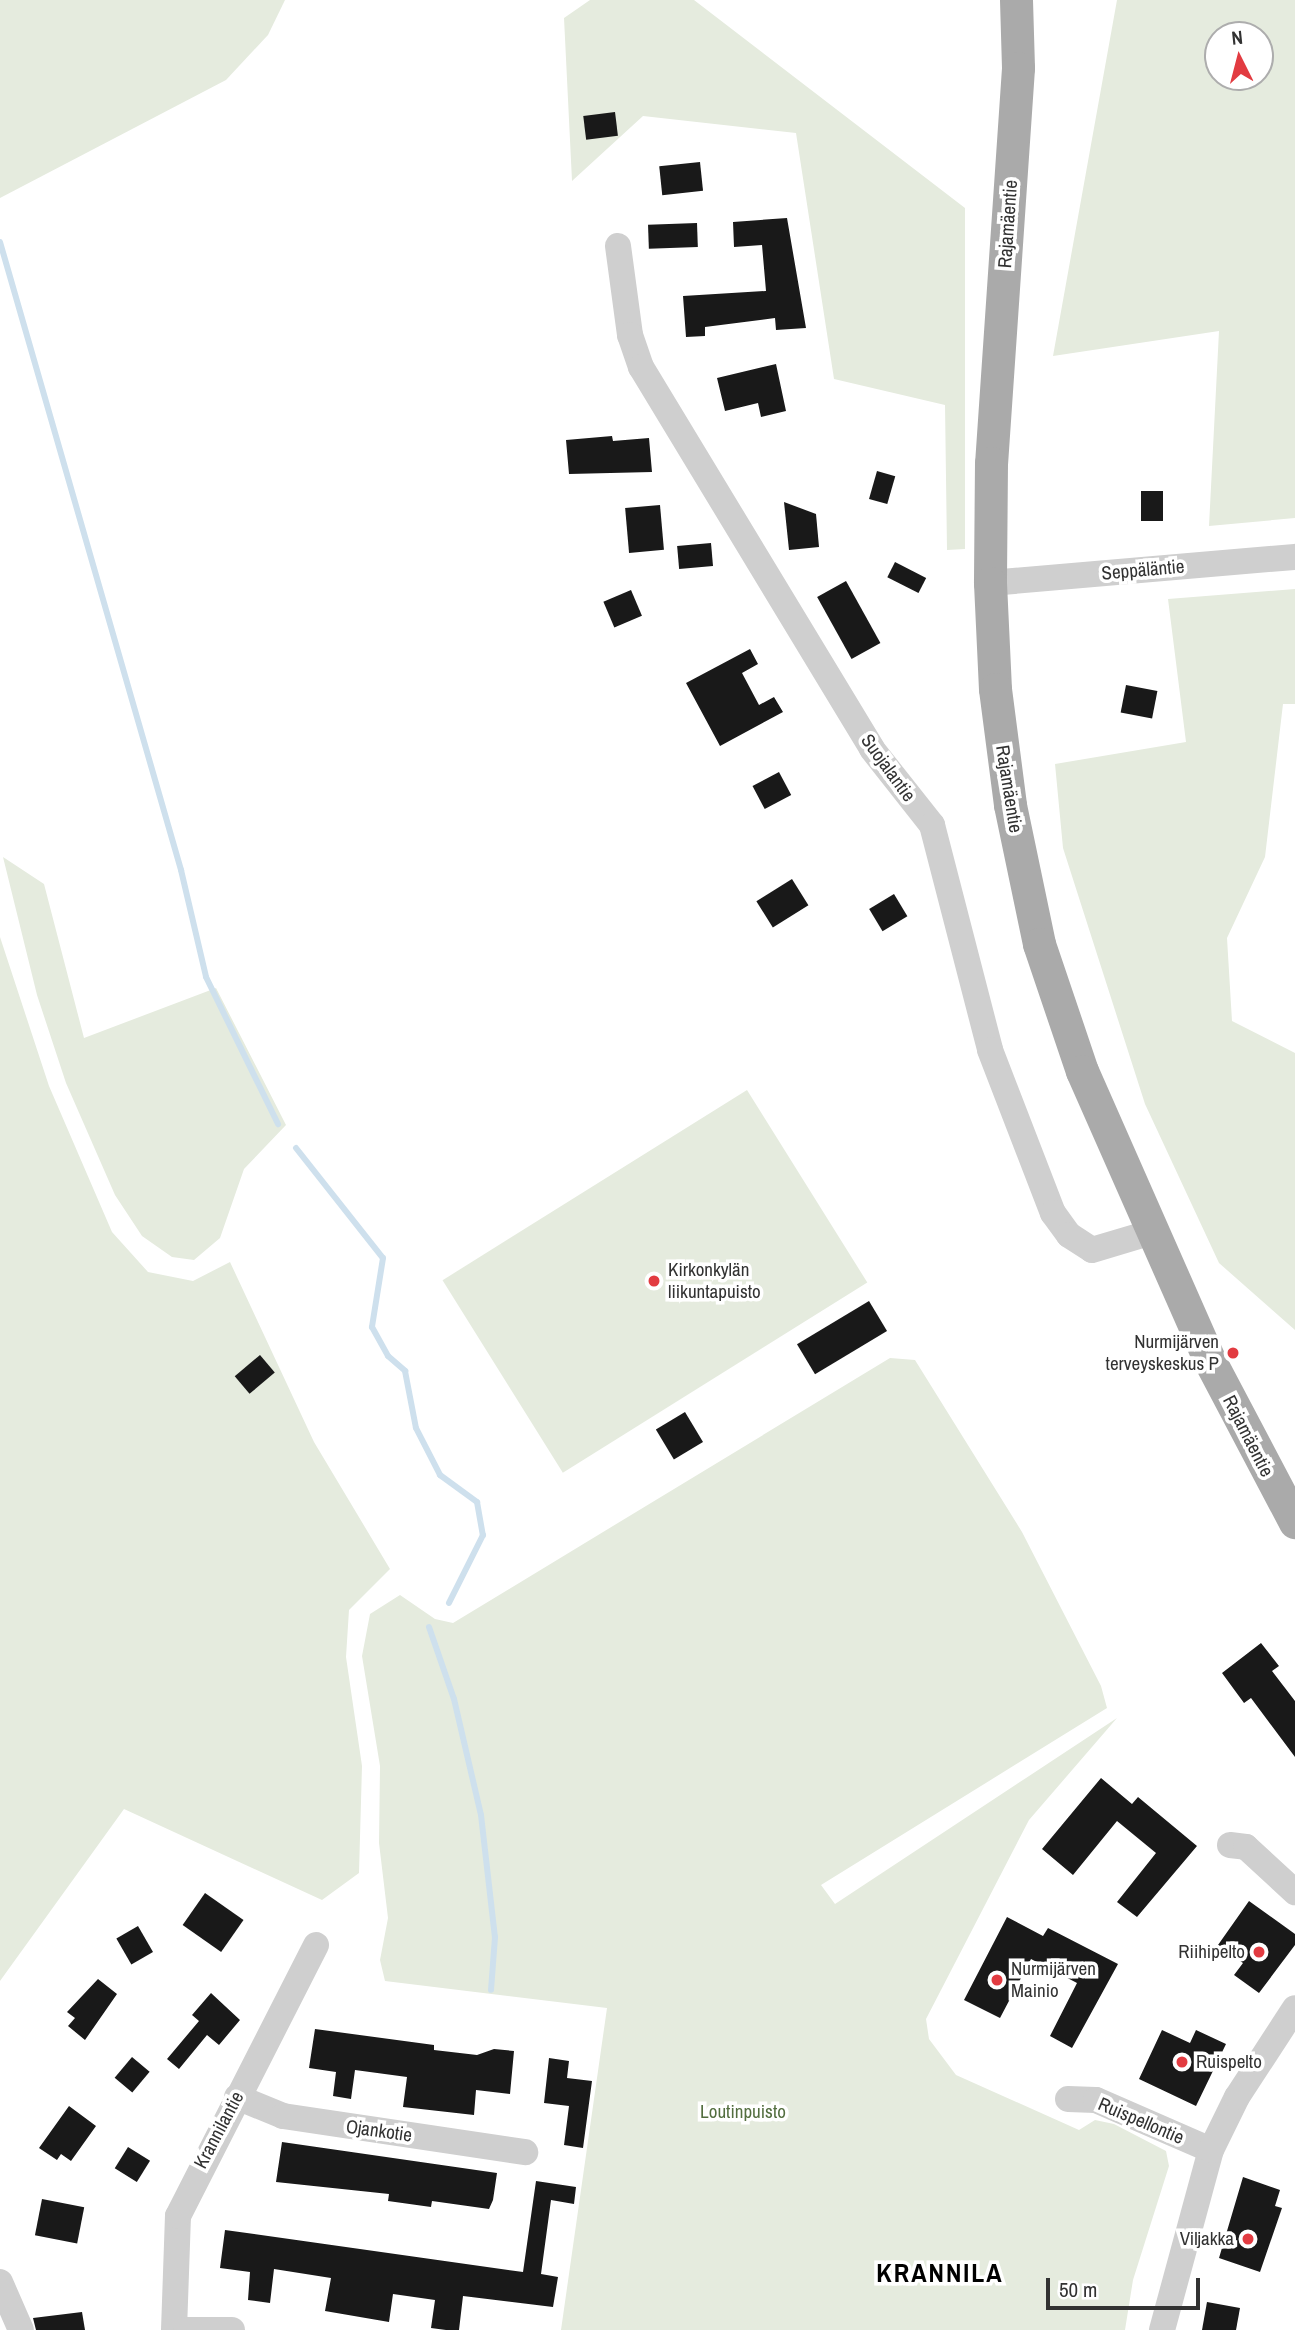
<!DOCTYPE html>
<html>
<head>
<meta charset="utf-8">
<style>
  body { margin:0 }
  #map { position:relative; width:1295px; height:2330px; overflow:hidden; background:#fff; font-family:"Archivo Narrow",sans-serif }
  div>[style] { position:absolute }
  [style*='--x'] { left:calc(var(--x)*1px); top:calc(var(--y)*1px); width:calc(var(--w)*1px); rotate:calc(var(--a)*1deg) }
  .green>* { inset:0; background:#e5ebde; transform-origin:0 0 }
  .stream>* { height:6px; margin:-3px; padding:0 3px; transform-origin:3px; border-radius:3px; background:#cee0ed }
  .building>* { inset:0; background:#191919; transform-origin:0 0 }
  .minor>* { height:26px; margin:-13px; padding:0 13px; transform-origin:13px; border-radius:13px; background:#cfcfcf }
  .major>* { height:33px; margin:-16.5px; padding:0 16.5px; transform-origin:16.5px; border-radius:16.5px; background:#aaa }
  .dots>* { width:19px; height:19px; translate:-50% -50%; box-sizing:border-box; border:4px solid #fff; border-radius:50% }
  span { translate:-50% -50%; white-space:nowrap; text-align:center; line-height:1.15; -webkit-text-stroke:7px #fff; paint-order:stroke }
  .street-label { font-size:19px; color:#323232 }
  .poi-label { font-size:19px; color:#323232 }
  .left { translate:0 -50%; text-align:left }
  .right { translate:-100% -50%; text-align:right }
  .park-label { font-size:19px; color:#536e3f }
  .district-label { font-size:26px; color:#000; font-weight:700; letter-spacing:2px }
  .north { position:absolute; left:1204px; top:21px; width:70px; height:70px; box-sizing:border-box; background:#fff; border:2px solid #adadad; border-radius:50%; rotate:354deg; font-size:19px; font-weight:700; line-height:28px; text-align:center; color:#323232 }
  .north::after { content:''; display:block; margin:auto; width:24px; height:32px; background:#e23b41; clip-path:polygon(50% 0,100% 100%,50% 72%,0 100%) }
  .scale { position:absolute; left:1046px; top:2278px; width:154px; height:32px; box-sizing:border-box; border:4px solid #323232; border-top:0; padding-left:9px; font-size:21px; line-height:24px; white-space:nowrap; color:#323232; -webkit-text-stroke:5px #fff; paint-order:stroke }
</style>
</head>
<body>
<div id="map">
  <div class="green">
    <i style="clip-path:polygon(0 0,285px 0,268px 35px,226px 80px,0 198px)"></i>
    <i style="clip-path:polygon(590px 0,694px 0,965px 208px,965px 549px,947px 550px,945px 405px,834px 379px,796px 133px,643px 116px,572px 181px,564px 18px)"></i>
    <i style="clip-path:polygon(evenodd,1117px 0,1295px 0,1295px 518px,1209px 526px,1219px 331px,1053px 356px,1117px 0,1218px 35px,1260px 35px,1260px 77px,1218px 77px,1218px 35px)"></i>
    <i style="clip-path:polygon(1295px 589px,1295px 704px,1283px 704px,1265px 857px,1227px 938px,1232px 1021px,1295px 1053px,1295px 1330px,1219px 1263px,1145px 1104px,1063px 848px,1055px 764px,1186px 742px,1168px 599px)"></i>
    <i style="clip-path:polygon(3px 857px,44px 884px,84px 1038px,216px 988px,286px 1125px,244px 1169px,220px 1238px,194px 1260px,172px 1257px,142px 1236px,115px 1195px,66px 1083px,37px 995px)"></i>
    <i style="clip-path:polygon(0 937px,49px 1086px,112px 1232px,148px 1272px,193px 1281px,230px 1262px,314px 1442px,390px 1569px,349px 1610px,346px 1657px,362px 1766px,359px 1873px,322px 1900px,124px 1809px,0 1981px)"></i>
    <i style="left:747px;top:1090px;width:227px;height:359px;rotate:58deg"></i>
    <i style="clip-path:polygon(890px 1358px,915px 1360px,1022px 1532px,1101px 1686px,1107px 1708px,821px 1885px,835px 1904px,1117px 1718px,1029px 1820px,926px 2019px,929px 2039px,956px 2075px,1079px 2130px,1095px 2120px,1114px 2124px,1166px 2151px,1169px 2166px,1133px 2280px,1125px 2330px,561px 2330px,607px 2008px,385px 1981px,380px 1960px,388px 1918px,379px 1843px,380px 1766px,362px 1656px,370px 1614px,400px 1595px,435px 1619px,453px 1623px)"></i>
  </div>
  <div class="stream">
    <i style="--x:0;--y:242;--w:654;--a:73.92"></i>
    <i style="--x:181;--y:870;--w:110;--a:76.8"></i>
    <i style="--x:206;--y:977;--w:164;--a:63.9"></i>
    <i style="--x:296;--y:1148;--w:140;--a:51.7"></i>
    <i style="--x:383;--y:1258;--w:70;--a:99.1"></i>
    <i style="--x:372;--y:1327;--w:33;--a:61"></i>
    <i style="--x:388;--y:1356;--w:23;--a:41"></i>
    <i style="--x:405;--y:1371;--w:58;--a:79.1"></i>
    <i style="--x:416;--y:1428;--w:53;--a:62.9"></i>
    <i style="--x:440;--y:1475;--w:46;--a:36.1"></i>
    <i style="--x:477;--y:1502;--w:34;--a:80"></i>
    <i style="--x:483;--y:1535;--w:76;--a:116.6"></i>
    <i style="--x:429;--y:1627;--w:76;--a:70.9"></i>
    <i style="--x:454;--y:1699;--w:119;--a:76.9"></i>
    <i style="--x:481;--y:1815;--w:123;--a:83.5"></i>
    <i style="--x:495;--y:1937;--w:53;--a:94.3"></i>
  </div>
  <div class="building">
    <i style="left:615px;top:112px;width:24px;height:32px;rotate:83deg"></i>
    <i style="left:700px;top:162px;width:29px;height:41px;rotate:84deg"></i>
    <i style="clip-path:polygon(787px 218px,806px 328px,776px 330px,775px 318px,705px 327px,705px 336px,686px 337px,683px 296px,766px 291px,762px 245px,734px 247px,733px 222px)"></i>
    <i style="left:697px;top:223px;width:24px;height:49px;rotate:88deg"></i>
    <i style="clip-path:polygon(776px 364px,786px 411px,761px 417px,758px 403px,725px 411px,717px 378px)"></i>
    <i style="clip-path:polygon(612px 436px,613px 441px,649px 438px,652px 472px,569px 474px,566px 440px)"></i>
    <i style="left:877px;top:471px;width:19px;height:29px;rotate:16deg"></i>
    <i style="left:1141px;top:491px;width:22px;height:30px"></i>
    <i style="clip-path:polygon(784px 502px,816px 514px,819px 547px,789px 550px)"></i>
    <i style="left:660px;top:505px;width:45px;height:35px;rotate:85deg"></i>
    <i style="left:711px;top:543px;width:23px;height:34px;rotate:85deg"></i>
    <i style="left:895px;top:562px;width:35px;height:17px;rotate:27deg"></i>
    <i style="left:846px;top:581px;width:71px;height:33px;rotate:61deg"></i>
    <i style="left:631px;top:590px;width:28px;height:30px;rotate:67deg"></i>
    <i style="clip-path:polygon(750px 649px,758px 664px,742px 673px,759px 705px,774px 697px,783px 712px,720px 746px,686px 683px)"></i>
    <i style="left:1126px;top:685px;width:32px;height:28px;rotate:11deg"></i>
    <i style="left:779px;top:772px;width:26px;height:30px;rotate:62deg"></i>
    <i style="left:792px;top:879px;width:31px;height:42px;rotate:58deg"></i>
    <i style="left:894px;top:894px;width:26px;height:29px;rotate:59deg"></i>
    <i style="left:869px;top:1301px;width:35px;height:84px;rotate:59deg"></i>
    <i style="left:260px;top:1355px;width:23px;height:33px;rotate:50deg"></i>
    <i style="left:685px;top:1412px;width:35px;height:34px;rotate:59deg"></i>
    <i style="clip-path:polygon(1261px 1643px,1279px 1666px,1272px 1671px,1295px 1701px,1295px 1757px,1251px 1698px,1244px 1703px,1222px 1673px)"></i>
    <i style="clip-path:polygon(1101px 1778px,1132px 1804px,1138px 1797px,1197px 1846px,1137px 1917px,1117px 1902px,1156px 1853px,1117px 1821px,1073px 1875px,1042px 1849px)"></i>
    <i style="left:205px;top:1893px;width:47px;height:39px;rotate:35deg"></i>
    <i style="clip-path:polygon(1249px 1901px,1295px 1934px,1295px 1945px,1259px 1993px,1234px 1975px,1243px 1963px,1218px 1945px)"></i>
    <i style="clip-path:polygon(1007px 1917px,1043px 1936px,1048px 1928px,1118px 1964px,1072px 2048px,1050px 2036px,1077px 1983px,1031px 1959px,1000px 2018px,964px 2000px)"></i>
    <i style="left:138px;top:1926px;width:30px;height:25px;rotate:60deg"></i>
    <i style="clip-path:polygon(98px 1979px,117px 1994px,85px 2040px,68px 2026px,75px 2018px,67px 2012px)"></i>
    <i style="clip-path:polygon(211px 1993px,240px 2020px,219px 2045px,207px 2035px,179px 2069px,167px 2059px,199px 2021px,192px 2015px)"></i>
    <i style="clip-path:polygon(315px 2029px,434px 2045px,434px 2050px,477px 2055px,494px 2049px,514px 2051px,510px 2094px,476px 2090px,474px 2115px,403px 2107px,407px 2077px,355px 2070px,351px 2099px,333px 2096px,336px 2072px,309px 2068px)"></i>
    <i style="clip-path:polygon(1162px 2030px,1190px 2043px,1196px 2030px,1226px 2044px,1196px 2106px,1139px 2079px)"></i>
    <i style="left:132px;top:2057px;width:23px;height:27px;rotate:40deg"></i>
    <i style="clip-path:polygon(549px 2058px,569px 2061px,567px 2078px,592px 2081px,583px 2148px,564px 2145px,569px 2106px,544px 2103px)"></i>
    <i style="clip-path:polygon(69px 2106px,96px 2126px,71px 2161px,61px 2154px,57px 2160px,39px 2148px)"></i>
    <i style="clip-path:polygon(282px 2142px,497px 2173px,493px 2200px,489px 2209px,432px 2201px,431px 2207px,388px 2201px,389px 2194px,276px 2182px)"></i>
    <i style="left:128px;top:2147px;width:26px;height:25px;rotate:32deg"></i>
    <i style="clip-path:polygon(1243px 2177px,1280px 2190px,1275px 2206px,1282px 2208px,1260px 2272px,1219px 2258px)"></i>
    <i style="clip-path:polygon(536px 2181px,576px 2187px,574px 2204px,551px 2200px,541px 2274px,558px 2277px,553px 2307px,463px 2296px,459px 2330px,446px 2330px,431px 2328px,435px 2300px,393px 2294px,389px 2322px,325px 2311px,331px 2278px,274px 2269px,270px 2303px,248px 2300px,250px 2272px,220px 2268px,225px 2230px,523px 2272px)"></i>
    <i style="left:42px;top:2199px;width:43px;height:37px;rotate:11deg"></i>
    <i style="clip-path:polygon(1207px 2302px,1240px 2308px,1236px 2330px,1202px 2330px)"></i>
    <i style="clip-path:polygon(82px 2312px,85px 2330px,36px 2330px,33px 2318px)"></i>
  </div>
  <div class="minor">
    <i style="--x:618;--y:246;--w:90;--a:82.3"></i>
    <i style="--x:630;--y:335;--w:34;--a:71"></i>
    <i style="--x:641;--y:367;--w:446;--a:58.8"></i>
    <i style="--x:872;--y:749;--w:97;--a:51.7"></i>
    <i style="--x:932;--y:825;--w:232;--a:75.5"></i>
    <i style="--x:990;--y:1050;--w:175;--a:68.9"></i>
    <i style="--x:1053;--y:1213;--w:27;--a:54"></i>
    <i style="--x:1069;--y:1235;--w:27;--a:33"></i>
    <i style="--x:1092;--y:1250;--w:59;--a:-16.6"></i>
    <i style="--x:990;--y:583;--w:306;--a:-4.9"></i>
    <i style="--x:1230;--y:1845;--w:16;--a:7"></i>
    <i style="--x:1246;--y:1847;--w:67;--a:42.6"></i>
    <i style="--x:237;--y:2097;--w:50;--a:22.4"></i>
    <i style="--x:283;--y:2116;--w:245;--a:8.5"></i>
    <i style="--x:1068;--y:2099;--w:28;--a:2"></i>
    <i style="--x:1096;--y:2100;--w:125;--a:23.5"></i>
    <i style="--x:0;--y:2282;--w:52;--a:66.4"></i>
    <i style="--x:174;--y:2330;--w:114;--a:-88"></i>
    <i style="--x:178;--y:2216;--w:304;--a:-63"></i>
    <i style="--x:186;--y:2330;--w:46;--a:0"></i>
    <i style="--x:1162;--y:2330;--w:187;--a:-74.8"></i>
    <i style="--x:1211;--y:2150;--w:59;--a:-63.9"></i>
    <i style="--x:1237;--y:2097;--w:106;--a:-56.9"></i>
  </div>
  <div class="major">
    <i style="--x:1016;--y:0;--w:68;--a:88.3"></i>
    <i style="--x:1018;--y:68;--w:396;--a:93.9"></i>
    <i style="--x:991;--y:463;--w:120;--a:90.5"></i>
    <i style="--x:990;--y:583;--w:106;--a:87.3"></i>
    <i style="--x:995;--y:689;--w:117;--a:82.6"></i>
    <i style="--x:1010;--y:805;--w:142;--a:78.2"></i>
    <i style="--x:1039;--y:944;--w:134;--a:71.3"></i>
    <i style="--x:1082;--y:1071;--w:319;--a:66.2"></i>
    <i style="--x:1211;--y:1363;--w:180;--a:62.2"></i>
  </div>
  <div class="dots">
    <i style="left:654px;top:1281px;background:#e23b41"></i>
    <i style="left:1233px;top:1353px;background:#e23b41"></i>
    <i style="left:1259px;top:1952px;background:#e23b41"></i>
    <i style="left:997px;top:1980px;background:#e23b41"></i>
    <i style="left:1182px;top:2062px;background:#e23b41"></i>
    <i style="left:1248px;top:2239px;background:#e23b41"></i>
  </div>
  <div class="street-label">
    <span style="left:1008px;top:224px;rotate:-86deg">Rajamäentie</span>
    <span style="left:1143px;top:570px;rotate:-5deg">Seppäläntie</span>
    <span style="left:888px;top:768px;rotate:54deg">Suojalantie</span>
    <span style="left:1009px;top:789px;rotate:81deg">Rajamäentie</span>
    <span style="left:1248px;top:1436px;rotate:63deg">Rajamäentie</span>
    <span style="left:1141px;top:2121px;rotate:23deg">Ruispellontie</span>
    <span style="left:219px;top:2130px;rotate:-62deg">Krannilantie</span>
    <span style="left:379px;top:2131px;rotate:8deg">Ojankotie</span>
  </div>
  <div class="poi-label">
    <span class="left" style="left:668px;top:1281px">Kirkonkylän<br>liikuntapuisto</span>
    <span class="right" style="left:1219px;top:1353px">Nurmijärven<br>terveyskeskus P</span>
    <span class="right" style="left:1245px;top:1952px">Riihipelto</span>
    <span class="left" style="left:1011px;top:1980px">Nurmijärven<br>Mainio</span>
    <span class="left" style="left:1196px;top:2062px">Ruispelto</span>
    <span class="right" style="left:1234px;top:2239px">Viljakka</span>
  </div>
  <div class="park-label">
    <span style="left:743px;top:2112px">Loutinpuisto</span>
  </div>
  <div class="district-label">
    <span style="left:940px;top:2273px">KRANNILA</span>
  </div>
  <div class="north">N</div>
  <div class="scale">50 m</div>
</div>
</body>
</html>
